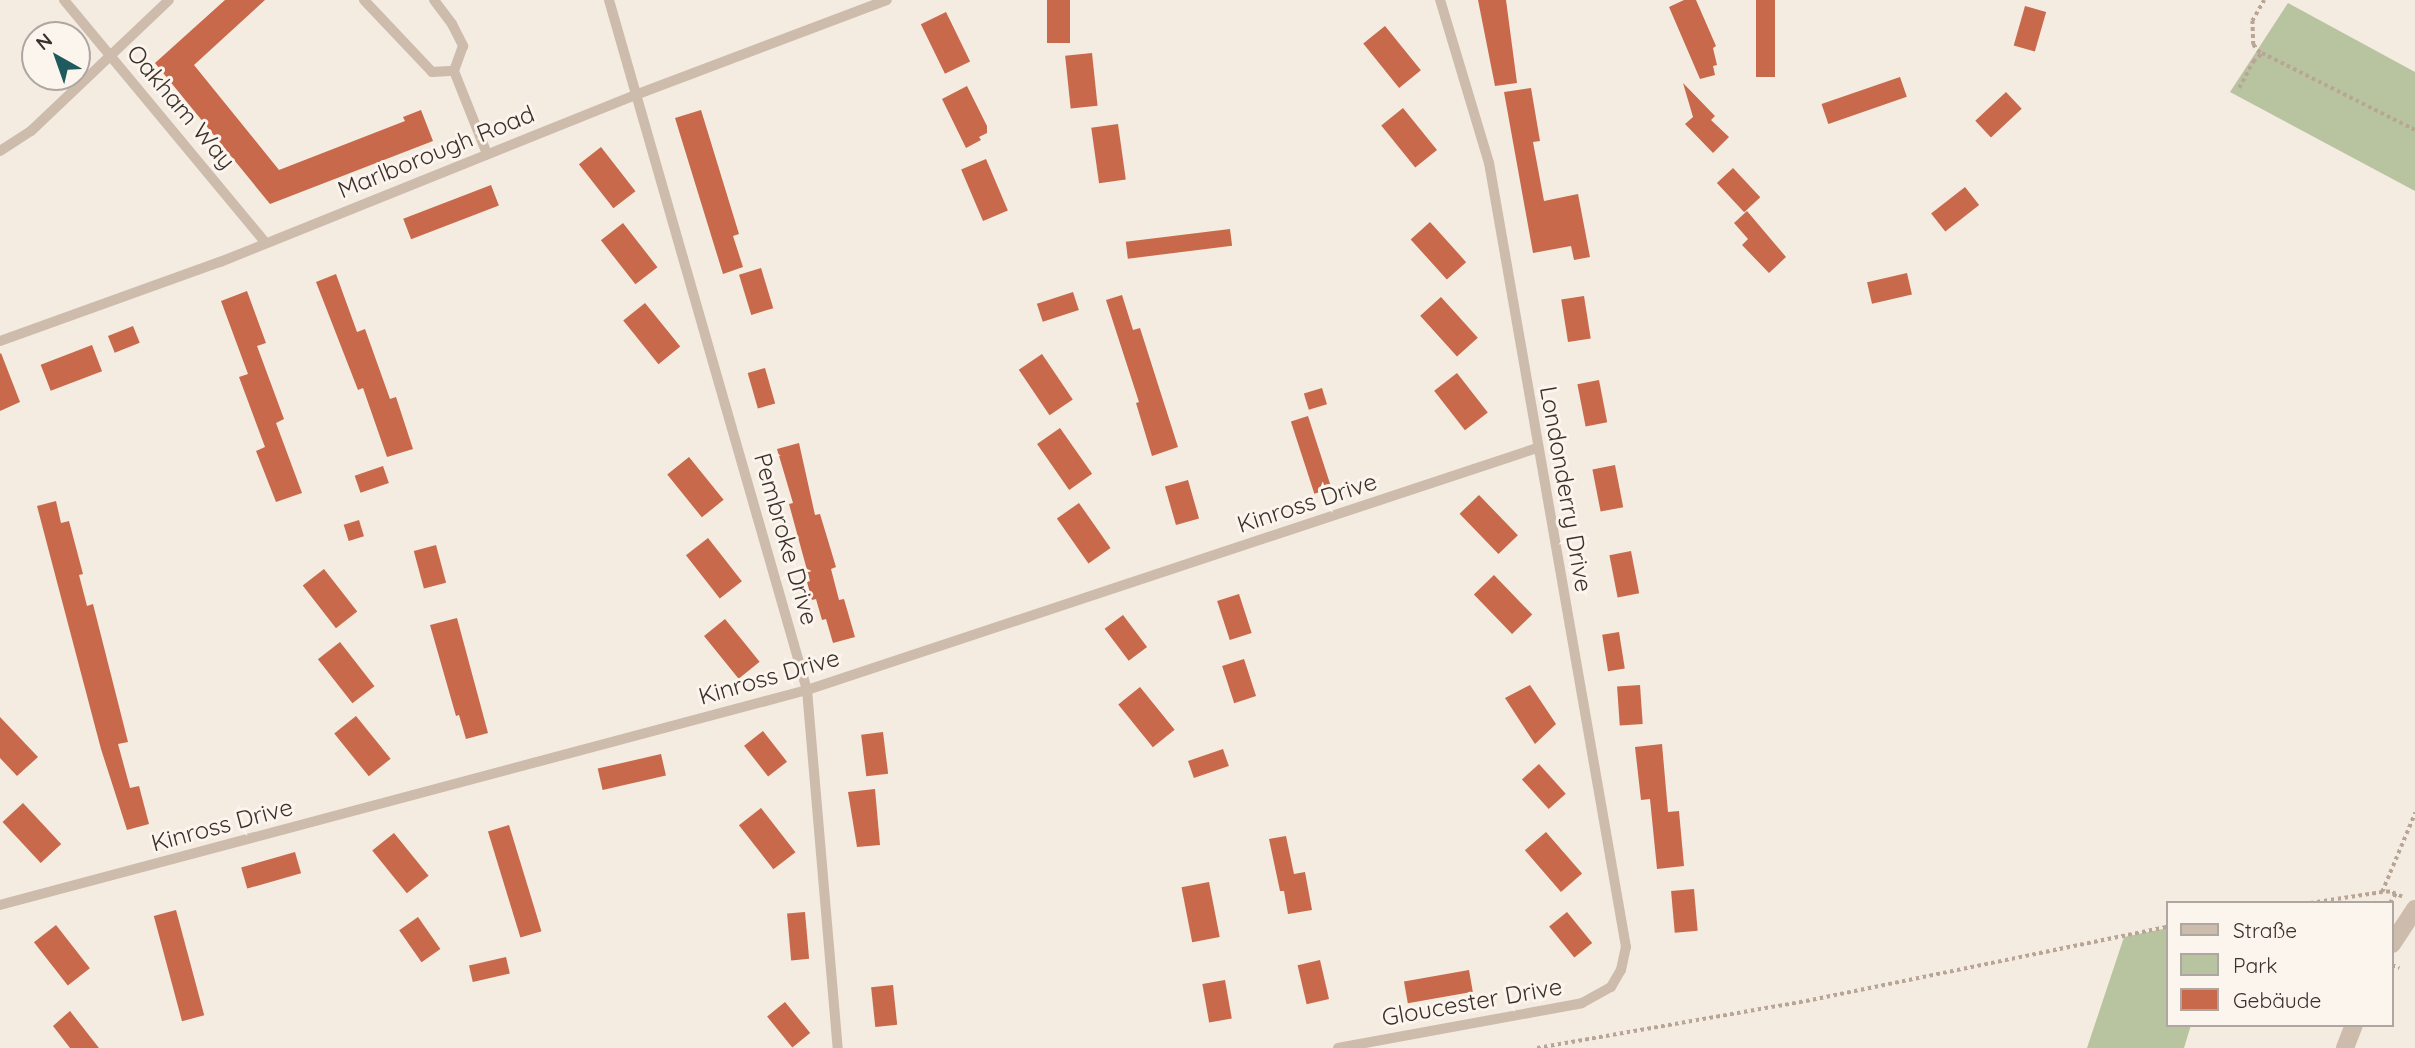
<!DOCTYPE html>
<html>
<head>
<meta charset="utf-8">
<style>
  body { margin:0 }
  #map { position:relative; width:2415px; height:1048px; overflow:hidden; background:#f4ebe1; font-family:Quicksand,sans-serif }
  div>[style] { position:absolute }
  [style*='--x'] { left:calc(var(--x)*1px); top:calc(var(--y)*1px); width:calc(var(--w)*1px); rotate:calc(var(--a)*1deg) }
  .green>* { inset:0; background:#b8c4a0 }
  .building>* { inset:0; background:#c8694b; transform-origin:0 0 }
  .path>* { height:3.5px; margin-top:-1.75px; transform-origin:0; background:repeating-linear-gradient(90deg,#b9a596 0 3.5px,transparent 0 7px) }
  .service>* { height:10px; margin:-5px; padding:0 5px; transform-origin:5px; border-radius:5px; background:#cdbbac }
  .tertiary>* { height:18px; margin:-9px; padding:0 9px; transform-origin:9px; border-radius:9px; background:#cdbbac }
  span { translate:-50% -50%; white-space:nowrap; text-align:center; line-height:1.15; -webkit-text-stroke:6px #fbf5ee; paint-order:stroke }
  .street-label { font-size:24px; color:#3b302b }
  .legend { position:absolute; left:2166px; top:901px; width:228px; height:126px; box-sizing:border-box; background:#fbf5ee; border:2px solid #aea6a0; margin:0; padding:9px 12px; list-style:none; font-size:21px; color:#3b302b }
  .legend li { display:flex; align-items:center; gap:14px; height:35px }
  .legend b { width:35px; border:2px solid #aea6a0 }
  .north { position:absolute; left:21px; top:21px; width:70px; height:70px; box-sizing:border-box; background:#fbf5ee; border:2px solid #aea6a0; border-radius:50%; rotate:320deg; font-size:19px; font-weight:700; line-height:28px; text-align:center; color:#3b302b }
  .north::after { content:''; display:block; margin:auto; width:24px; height:32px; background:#1f5a5e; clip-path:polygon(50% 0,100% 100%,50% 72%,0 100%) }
</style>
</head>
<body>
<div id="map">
  <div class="green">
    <i style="clip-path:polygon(2288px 3px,2415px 72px,2415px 191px,2230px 92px)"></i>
    <i style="clip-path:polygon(2168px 928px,2168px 1025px,2191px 1025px,2184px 1048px,2087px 1048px,2124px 937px)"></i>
  </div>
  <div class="building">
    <i style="clip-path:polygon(225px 0,265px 0,194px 65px,279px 170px,405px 121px,403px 117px,421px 110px,433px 141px,270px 204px,155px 63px)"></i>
    <i style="left:1047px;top:0;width:23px;height:43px"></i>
    <i style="clip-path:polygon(1478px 0,1506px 0,1517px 83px,1495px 86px)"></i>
    <i style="clip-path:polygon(1684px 0,1696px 0,1716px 46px,1713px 48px,1717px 65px,1713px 66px,1715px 75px,1700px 79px,1669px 7px)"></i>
    <i style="left:1756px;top:0;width:19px;height:77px"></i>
    <i style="left:2025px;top:6px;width:22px;height:41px;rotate:16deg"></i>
    <i style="left:946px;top:12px;width:55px;height:28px;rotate:64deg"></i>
    <i style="left:1385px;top:26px;width:57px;height:28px;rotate:51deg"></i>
    <i style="left:1092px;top:53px;width:53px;height:27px;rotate:84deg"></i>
    <i style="left:1900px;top:77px;width:21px;height:83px;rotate:71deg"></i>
    <i style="clip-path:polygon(1683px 83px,1715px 116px,1711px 120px,1729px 137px,1713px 153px,1685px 124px,1693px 117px)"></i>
    <i style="clip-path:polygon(967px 86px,987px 126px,987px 133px,979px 137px,981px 140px,966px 148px,942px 99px)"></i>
    <i style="clip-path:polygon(1531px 88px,1540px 141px,1533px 142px,1544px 201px,1578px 194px,1590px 257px,1574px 260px,1571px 246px,1533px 253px,1504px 92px)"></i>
    <i style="left:2006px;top:92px;width:23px;height:42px;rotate:47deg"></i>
    <i style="left:1403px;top:108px;width:54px;height:28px;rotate:51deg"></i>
    <i style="clip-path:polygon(701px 110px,739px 234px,733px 236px,743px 267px,723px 274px,675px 118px)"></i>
    <i style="left:1118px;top:124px;width:56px;height:27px;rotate:82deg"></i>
    <i style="left:601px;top:147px;width:56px;height:28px;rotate:52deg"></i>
    <i style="left:986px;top:159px;width:56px;height:27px;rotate:67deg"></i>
    <i style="left:1733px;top:168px;width:40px;height:22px;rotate:47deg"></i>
    <i style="left:491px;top:185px;width:22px;height:94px;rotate:69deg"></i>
    <i style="left:1965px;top:187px;width:23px;height:43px;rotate:52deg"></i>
    <i style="clip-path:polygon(1747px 211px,1786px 257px,1769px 273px,1742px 245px,1748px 239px,1734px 223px)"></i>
    <i style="left:1430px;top:222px;width:54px;height:26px;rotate:48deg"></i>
    <i style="left:623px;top:223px;width:56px;height:28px;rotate:52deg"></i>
    <i style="left:1230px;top:229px;width:17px;height:105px;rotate:83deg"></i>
    <i style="left:761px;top:268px;width:42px;height:23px;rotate:73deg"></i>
    <i style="left:1907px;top:273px;width:22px;height:41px;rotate:77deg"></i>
    <i style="clip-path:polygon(336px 274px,357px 332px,365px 329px,390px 399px,396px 397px,413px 449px,387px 457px,363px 388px,358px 390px,316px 282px)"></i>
    <i style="clip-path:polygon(247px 291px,266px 343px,257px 346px,284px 419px,276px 423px,302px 493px,276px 502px,256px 451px,265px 447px,239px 377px,248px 374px,221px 301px)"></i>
    <i style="left:1073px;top:292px;width:19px;height:38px;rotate:72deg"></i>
    <i style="clip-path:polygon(1122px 295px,1133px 330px,1140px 328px,1178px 447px,1152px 456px,1136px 403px,1139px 402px,1106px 300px)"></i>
    <i style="left:1584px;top:296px;width:43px;height:23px;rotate:81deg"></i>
    <i style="left:1441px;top:297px;width:55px;height:28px;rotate:48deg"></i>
    <i style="left:645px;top:303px;width:56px;height:28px;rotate:51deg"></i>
    <i style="left:133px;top:326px;width:18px;height:27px;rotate:68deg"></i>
    <i style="left:92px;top:345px;width:28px;height:55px;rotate:69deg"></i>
    <i style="clip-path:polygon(1px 353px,20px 402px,0 411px,0 354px)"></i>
    <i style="left:1042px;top:354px;width:55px;height:28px;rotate:56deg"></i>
    <i style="left:765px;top:368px;width:37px;height:18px;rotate:74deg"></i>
    <i style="left:1457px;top:373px;width:50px;height:29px;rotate:52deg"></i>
    <i style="left:1599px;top:380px;width:43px;height:22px;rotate:79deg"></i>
    <i style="left:1322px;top:388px;width:17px;height:19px;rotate:73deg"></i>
    <i style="left:1308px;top:416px;width:76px;height:18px;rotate:72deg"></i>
    <i style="left:1060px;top:428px;width:56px;height:28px;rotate:55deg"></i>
    <i style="clip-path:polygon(799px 443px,815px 515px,820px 514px,836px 567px,831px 569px,839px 600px,844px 599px,855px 637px,833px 643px,826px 619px,822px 620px,816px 599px,812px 600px,807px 582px,810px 581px,789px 504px,793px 503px,777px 449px)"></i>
    <i style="left:689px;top:457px;width:55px;height:28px;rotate:51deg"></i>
    <i style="left:1615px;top:465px;width:43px;height:23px;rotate:79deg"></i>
    <i style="left:383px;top:466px;width:18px;height:30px;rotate:71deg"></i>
    <i style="left:1188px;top:480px;width:40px;height:24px;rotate:74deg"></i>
    <i style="left:1479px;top:495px;width:56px;height:27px;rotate:46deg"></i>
    <i style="clip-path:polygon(56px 501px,61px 523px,69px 521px,83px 574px,79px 575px,87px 606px,93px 604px,128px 742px,118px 744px,130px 788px,139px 786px,149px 824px,127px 830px,101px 749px,37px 506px)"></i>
    <i style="left:1079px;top:503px;width:55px;height:27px;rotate:55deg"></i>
    <i style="left:359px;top:520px;width:17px;height:16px;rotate:73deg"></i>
    <i style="left:708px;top:538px;width:55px;height:28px;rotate:52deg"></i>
    <i style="left:436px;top:545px;width:39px;height:23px;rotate:75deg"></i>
    <i style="left:1631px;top:551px;width:43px;height:22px;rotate:79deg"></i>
    <i style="left:324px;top:569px;width:54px;height:27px;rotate:52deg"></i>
    <i style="left:1494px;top:575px;width:55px;height:28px;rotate:46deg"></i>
    <i style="left:1239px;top:594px;width:41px;height:23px;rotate:72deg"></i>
    <i style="left:1123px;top:615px;width:40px;height:23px;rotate:53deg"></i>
    <i style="clip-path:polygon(457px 618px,488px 733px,466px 739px,459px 715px,456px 716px,430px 625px)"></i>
    <i style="left:725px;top:619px;width:55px;height:27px;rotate:51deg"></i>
    <i style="left:1619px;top:632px;width:37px;height:17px;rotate:81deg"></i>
    <i style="left:340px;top:642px;width:56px;height:28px;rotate:52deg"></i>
    <i style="left:1244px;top:659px;width:39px;height:23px;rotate:72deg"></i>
    <i style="clip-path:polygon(1530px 685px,1556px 724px,1535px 744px,1505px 698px)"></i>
    <i style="left:1640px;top:685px;width:39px;height:23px;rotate:86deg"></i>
    <i style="left:1140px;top:687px;width:55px;height:28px;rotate:51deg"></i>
    <i style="left:356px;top:716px;width:55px;height:28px;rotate:51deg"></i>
    <i style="clip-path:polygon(0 717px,38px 757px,17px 776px,0 758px)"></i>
    <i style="left:763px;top:731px;width:39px;height:24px;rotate:52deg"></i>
    <i style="left:883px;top:732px;width:42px;height:22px;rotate:83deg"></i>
    <i style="clip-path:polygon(1662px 744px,1668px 812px,1679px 811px,1684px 866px,1657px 869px,1650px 799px,1641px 800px,1635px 747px)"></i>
    <i style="left:1223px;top:749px;width:18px;height:37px;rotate:71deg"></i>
    <i style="left:661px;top:754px;width:22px;height:65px;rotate:77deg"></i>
    <i style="left:1539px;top:764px;width:40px;height:23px;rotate:48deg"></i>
    <i style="clip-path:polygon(875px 789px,880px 845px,857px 847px,848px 792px)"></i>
    <i style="left:23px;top:803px;width:56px;height:28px;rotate:47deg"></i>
    <i style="left:761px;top:808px;width:56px;height:28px;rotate:52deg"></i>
    <i style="left:509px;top:825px;width:111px;height:22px;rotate:73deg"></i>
    <i style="left:1546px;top:832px;width:55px;height:28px;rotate:49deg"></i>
    <i style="left:394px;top:833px;width:55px;height:28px;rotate:51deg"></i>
    <i style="clip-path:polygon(1286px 836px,1294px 874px,1305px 872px,1312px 910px,1288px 914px,1284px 891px,1280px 891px,1269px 839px)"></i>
    <i style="left:295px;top:852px;width:22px;height:56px;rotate:74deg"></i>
    <i style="left:1209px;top:882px;width:56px;height:28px;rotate:79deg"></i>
    <i style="left:1694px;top:889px;width:42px;height:23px;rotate:85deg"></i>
    <i style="left:176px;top:910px;width:109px;height:23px;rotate:75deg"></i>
    <i style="left:805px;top:912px;width:47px;height:18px;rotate:85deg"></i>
    <i style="left:1567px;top:912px;width:40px;height:23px;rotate:51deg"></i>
    <i style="left:418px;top:917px;width:39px;height:23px;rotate:55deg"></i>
    <i style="left:56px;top:925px;width:55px;height:28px;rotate:52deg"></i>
    <i style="left:506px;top:957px;width:17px;height:38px;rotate:77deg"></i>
    <i style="left:1320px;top:960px;width:40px;height:23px;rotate:77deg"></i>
    <i style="left:1469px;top:970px;width:22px;height:66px;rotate:80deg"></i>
    <i style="left:1225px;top:980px;width:39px;height:23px;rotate:80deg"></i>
    <i style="left:893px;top:985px;width:40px;height:22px;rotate:84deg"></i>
    <i style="left:785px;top:1002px;width:40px;height:23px;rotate:51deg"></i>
    <i style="clip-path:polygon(70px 1011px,99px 1048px,70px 1048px,53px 1026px)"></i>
  </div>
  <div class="path">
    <i style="--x:2260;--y:53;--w:11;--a:-131"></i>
    <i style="--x:2253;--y:45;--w:24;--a:-92"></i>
    <i style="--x:2252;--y:21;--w:24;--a:-60"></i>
    <i style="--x:2239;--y:88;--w:30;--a:-62"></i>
    <i style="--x:2253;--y:62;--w:13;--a:-45"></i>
    <i style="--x:2262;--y:53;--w:171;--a:26.7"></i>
    <i style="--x:2402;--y:897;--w:13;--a:-157"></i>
    <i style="--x:2390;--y:892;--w:8;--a:180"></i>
    <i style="--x:2382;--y:892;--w:86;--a:-67.3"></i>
    <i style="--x:2310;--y:903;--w:73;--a:-8.7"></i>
    <i style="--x:2390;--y:903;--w:12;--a:-59"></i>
    <i style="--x:2392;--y:965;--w:8;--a:23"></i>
    <i style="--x:1537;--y:1048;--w:273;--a:-9.9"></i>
    <i style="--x:1806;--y:1001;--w:369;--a:-11.6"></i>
  </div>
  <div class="service">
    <i style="--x:64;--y:0;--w:315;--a:50.3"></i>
    <i style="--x:364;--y:0;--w:99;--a:46.6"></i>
    <i style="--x:432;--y:72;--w:22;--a:-3"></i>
    <i style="--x:434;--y:0;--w:30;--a:53"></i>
    <i style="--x:452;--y:24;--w:25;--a:63"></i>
    <i style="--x:463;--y:46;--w:27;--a:110"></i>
    <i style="--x:454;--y:71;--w:89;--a:68.3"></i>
    <i style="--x:609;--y:0;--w:718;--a:73.99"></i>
    <i style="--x:807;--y:690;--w:359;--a:85.1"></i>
    <i style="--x:0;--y:151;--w:37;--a:-33"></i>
    <i style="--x:31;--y:131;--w:190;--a:-43.5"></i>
    <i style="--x:0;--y:341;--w:234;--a:-19.8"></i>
    <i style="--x:220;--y:262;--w:450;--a:-21.9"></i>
    <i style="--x:638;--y:94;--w:266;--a:-20.7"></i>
    <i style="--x:0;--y:905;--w:835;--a:-14.92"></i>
    <i style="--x:807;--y:690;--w:769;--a:-18.34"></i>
    <i style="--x:1338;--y:1048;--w:248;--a:-10.4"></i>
    <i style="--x:1582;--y:1003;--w:33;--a:-29"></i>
    <i style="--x:1611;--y:987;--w:20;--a:-60"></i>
    <i style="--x:1621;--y:970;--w:24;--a:-78"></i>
    <i style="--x:1626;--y:947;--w:796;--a:-99.91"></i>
    <i style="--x:1489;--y:163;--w:170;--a:-106.7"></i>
  </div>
  <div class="tertiary">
    <i style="--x:2392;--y:944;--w:42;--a:-56.7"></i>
    <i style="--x:2345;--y:1048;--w:25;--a:-69"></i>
  </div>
  <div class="street-label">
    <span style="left:181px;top:107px;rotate:50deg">Oakham Way</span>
    <span style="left:436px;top:152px;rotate:-22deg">Marlborough Road</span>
    <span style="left:1566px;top:489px;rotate:80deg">Londonderry Drive</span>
    <span style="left:1307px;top:503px;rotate:-18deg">Kinross Drive</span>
    <span style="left:786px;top:539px;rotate:74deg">Pembroke Drive</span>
    <span style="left:769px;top:677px;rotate:-16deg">Kinross Drive</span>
    <span style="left:222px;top:825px;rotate:-15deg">Kinross Drive</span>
    <span style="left:1472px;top:1002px;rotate:-10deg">Gloucester Drive</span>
  </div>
  <ul class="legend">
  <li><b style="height:9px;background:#cdbbac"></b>Straße</li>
  <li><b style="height:19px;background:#b8c4a0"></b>Park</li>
  <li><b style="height:19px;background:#c8694b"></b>Gebäude</li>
  </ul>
  <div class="north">N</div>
</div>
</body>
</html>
